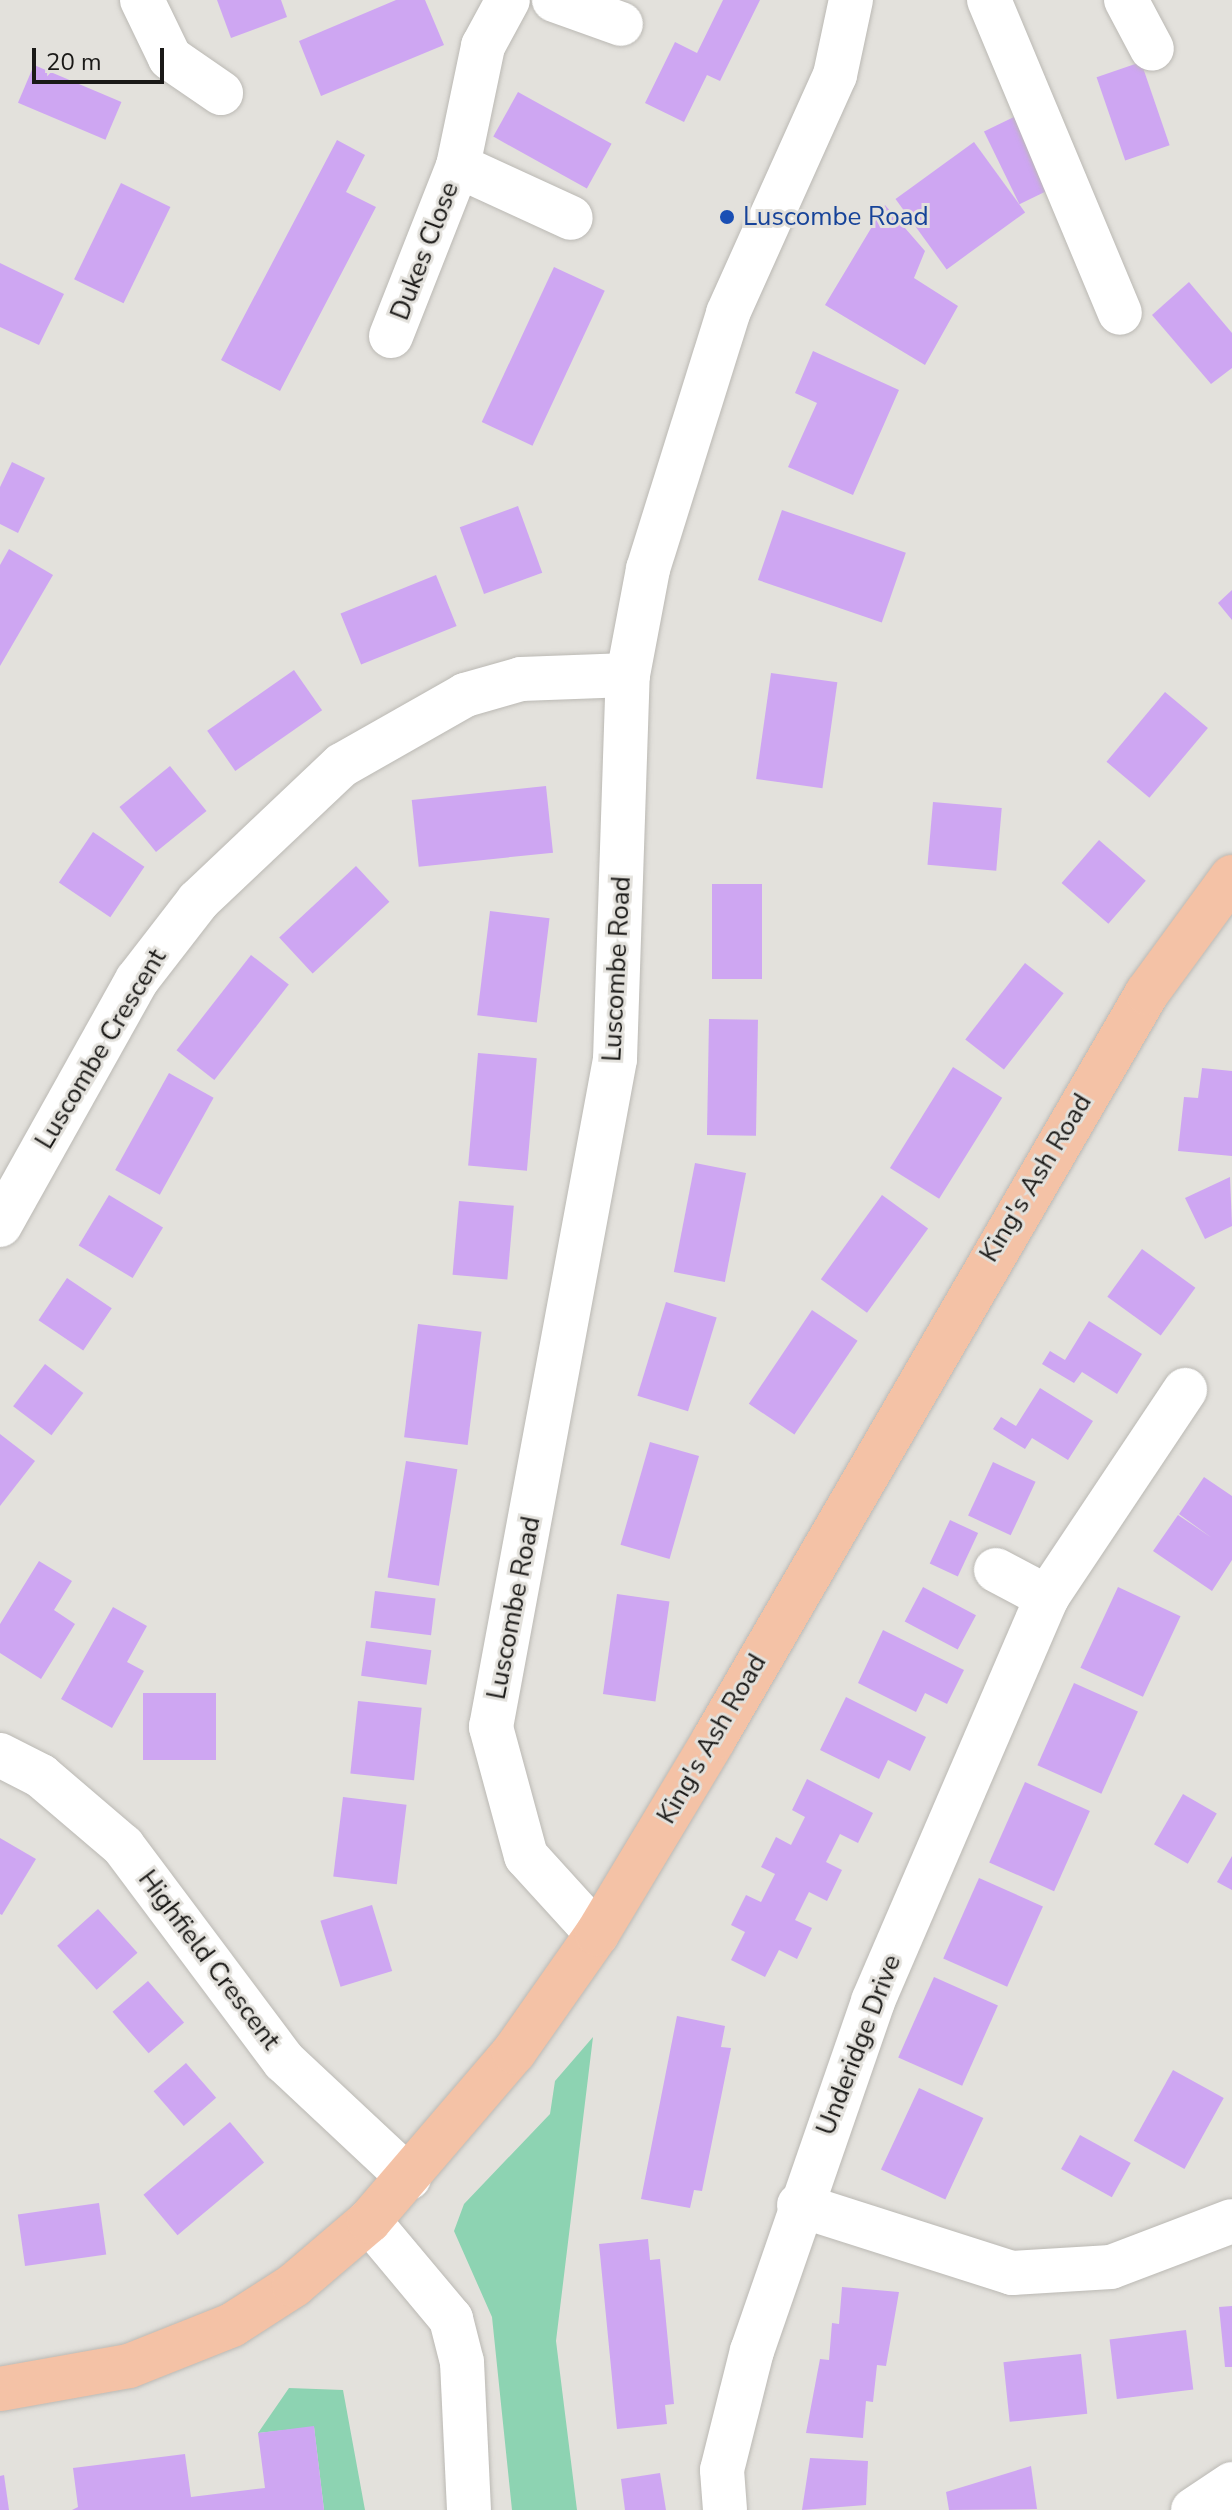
<!DOCTYPE html>
<html>
<head>
<meta charset="utf-8">
<style>
  body { margin:0 }
  #map { position:relative; width:1232px; height:2510px; overflow:hidden; background:#e3e1dc; font-family:"Nunito Sans",sans-serif }
  div>[style] { position:absolute }
  [style*='--x'] { left:calc(var(--x)*1px); top:calc(var(--y)*1px); width:calc(var(--w)*1px); rotate:calc(var(--a)*1deg) }
  .green>* { inset:0; background:#8dd3b2 }
  .building>* { inset:0; background:#cea6f2; transform-origin:0 0 }
  .roads { filter:drop-shadow(0 0 2px #bbb9b4) drop-shadow(0 0 2px #bbb9b4) }
  .minor>* { height:44px; margin:-22px; padding:0 22px; transform-origin:22px; border-radius:22px; background:#fff }
  .highway>* { height:44px; margin:-22px; padding:0 22px; transform-origin:22px; border-radius:22px; background:#f4c2a6 }
  .dots>* { width:22px; height:22px; translate:-50% -50%; box-sizing:border-box; border:4px solid #e3e1dc; border-radius:50% }
  span { translate:-50% -50%; white-space:nowrap; text-align:center; line-height:1.15; -webkit-text-stroke:6px #e3e1dc; paint-order:stroke }
  .transit-label { font-size:26px; color:#164399 }
  .left { translate:0 -50%; text-align:left }
  .street-label { font-size:26px; color:#1a1917 }
  .scale { position:absolute; left:32px; top:48px; width:132px; height:36px; box-sizing:border-box; border:4px solid #1a1917; border-top:0; padding-left:10px; font-size:24px; line-height:28px; white-space:nowrap; color:#1a1917; -webkit-text-stroke:6px #e3e1dc; paint-order:stroke }
</style>
</head>
<body>
<div id="map">
  <div class="green">
    <i style="clip-path:polygon(593px 2037px,556px 2341px,577px 2510px,512px 2510px,492px 2317px,454px 2231px,464px 2204px,550px 2114px,555px 2081px)"></i>
    <i style="clip-path:polygon(289px 2388px,343px 2390px,365px 2510px,324px 2510px,314px 2427px,258px 2433px)"></i>
  </div>
  <div class="building">
    <i style="clip-path:polygon(217px 0,281px 0,287px 17px,231px 38px)"></i>
    <i style="clip-path:polygon(396px 0,425px 0,444px 45px,321px 96px,299px 41px)"></i>
    <i style="clip-path:polygon(723px 0,760px 0,720px 81px,707px 75px,684px 122px,645px 103px,675px 42px,697px 53px)"></i>
    <i style="left:1141px;top:62px;width:88px;height:47px;rotate:71deg"></i>
    <i style="left:34px;top:65px;width:95px;height:41px;rotate:23deg"></i>
    <i style="left:518px;top:92px;width:107px;height:51px;rotate:29deg"></i>
    <i style="left:1028px;top:110px;width:81px;height:49px;rotate:64deg"></i>
    <i style="clip-path:polygon(337px 140px,365px 155px,346px 192px,376px 207px,280px 391px,221px 360px)"></i>
    <i style="left:974px;top:142px;width:87px;height:97px;rotate:54deg"></i>
    <i style="left:121px;top:183px;width:55px;height:107px;rotate:26deg"></i>
    <i style="clip-path:polygon(885px 205px,925px 251px,914px 278px,958px 306px,925px 365px,825px 305px)"></i>
    <i style="clip-path:polygon(0 263px,64px 294px,39px 345px,0 327px)"></i>
    <i style="left:554px;top:267px;width:56px;height:171px;rotate:25deg"></i>
    <i style="clip-path:polygon(1189px 282px,1232px 333px,1232px 368px,1211px 384px,1152px 315px)"></i>
    <i style="clip-path:polygon(813px 351px,899px 390px,853px 495px,788px 467px,817px 403px,795px 393px)"></i>
    <i style="clip-path:polygon(12px 462px,45px 478px,18px 533px,0 524px,0 487px)"></i>
    <i style="left:518px;top:506px;width:71px;height:62px;rotate:70deg"></i>
    <i style="left:782px;top:510px;width:131px;height:74px;rotate:19deg"></i>
    <i style="clip-path:polygon(9px 549px,53px 575px,0 666px,0 565px)"></i>
    <i style="left:436px;top:575px;width:55px;height:103px;rotate:68deg"></i>
    <i style="clip-path:polygon(1232px 590px,1232px 620px,1218px 603px)"></i>
    <i style="left:294px;top:670px;width:49px;height:106px;rotate:55deg"></i>
    <i style="left:771px;top:673px;width:67px;height:107px;rotate:8deg"></i>
    <i style="left:1165px;top:692px;width:56px;height:91px;rotate:40deg"></i>
    <i style="left:170px;top:766px;width:58px;height:65px;rotate:51deg"></i>
    <i style="left:546px;top:786px;width:67px;height:135px;rotate:84deg"></i>
    <i style="left:933px;top:802px;width:69px;height:63px;rotate:5deg"></i>
    <i style="left:93px;top:832px;width:62px;height:61px;rotate:34deg"></i>
    <i style="left:1099px;top:840px;width:62px;height:57px;rotate:41deg"></i>
    <i style="left:356px;top:866px;width:49px;height:105px;rotate:47deg"></i>
    <i style="left:712px;top:884px;width:50px;height:95px"></i>
    <i style="left:490px;top:911px;width:60px;height:105px;rotate:7deg"></i>
    <i style="left:251px;top:955px;width:48px;height:121px;rotate:38deg"></i>
    <i style="left:1025px;top:963px;width:49px;height:97px;rotate:38deg"></i>
    <i style="left:709px;top:1019px;width:49px;height:116px;rotate:1deg"></i>
    <i style="left:478px;top:1053px;width:59px;height:113px;rotate:5deg"></i>
    <i style="left:953px;top:1067px;width:58px;height:119px;rotate:32deg"></i>
    <i style="clip-path:polygon(1202px 1068px,1232px 1071px,1232px 1156px,1178px 1151px,1184px 1097px,1198px 1098px)"></i>
    <i style="left:169px;top:1073px;width:51px;height:111px;rotate:29deg"></i>
    <i style="left:695px;top:1163px;width:52px;height:111px;rotate:11deg"></i>
    <i style="clip-path:polygon(1230px 1177px,1232px 1226px,1205px 1239px,1185px 1198px)"></i>
    <i style="left:109px;top:1195px;width:63px;height:59px;rotate:31deg"></i>
    <i style="left:882px;top:1195px;width:57px;height:104px;rotate:36deg"></i>
    <i style="left:459px;top:1201px;width:55px;height:74px;rotate:5deg"></i>
    <i style="left:1142px;top:1249px;width:66px;height:59px;rotate:36deg"></i>
    <i style="left:67px;top:1278px;width:54px;height:51px;rotate:34deg"></i>
    <i style="left:666px;top:1302px;width:53px;height:98px;rotate:17deg"></i>
    <i style="left:812px;top:1310px;width:55px;height:113px;rotate:34deg"></i>
    <i style="clip-path:polygon(1089px 1321px,1142px 1354px,1117px 1394px,1082px 1372px,1074px 1383px,1042px 1364px,1050px 1351px,1065px 1360px)"></i>
    <i style="left:418px;top:1324px;width:64px;height:114px;rotate:7deg"></i>
    <i style="left:45px;top:1364px;width:48px;height:53px;rotate:37deg"></i>
    <i style="clip-path:polygon(1040px 1388px,1093px 1421px,1068px 1460px,1032px 1438px,1025px 1449px,993px 1429px,1001px 1417px,1016px 1426px)"></i>
    <i style="clip-path:polygon(0 1434px,35px 1461px,0 1506px)"></i>
    <i style="left:650px;top:1442px;width:51px;height:107px;rotate:16deg"></i>
    <i style="left:406px;top:1461px;width:52px;height:118px;rotate:9deg"></i>
    <i style="left:993px;top:1462px;width:47px;height:59px;rotate:25deg"></i>
    <i style="clip-path:polygon(1204px 1477px,1232px 1496px,1232px 1560px,1212px 1591px,1153px 1551px,1178px 1515px,1212px 1538px,1179px 1514px)"></i>
    <i style="left:950px;top:1520px;width:31px;height:48px;rotate:25deg"></i>
    <i style="clip-path:polygon(39px 1561px,72px 1581px,54px 1610px,75px 1624px,41px 1679px,0 1653px,0 1624px)"></i>
    <i style="left:923px;top:1587px;width:60px;height:39px;rotate:28deg"></i>
    <i style="left:1118px;top:1587px;width:69px;height:89px;rotate:25deg"></i>
    <i style="left:375px;top:1591px;width:61px;height:37px;rotate:7deg"></i>
    <i style="left:617px;top:1594px;width:53px;height:101px;rotate:8deg"></i>
    <i style="clip-path:polygon(113px 1607px,147px 1626px,127px 1662px,144px 1671px,112px 1728px,61px 1699px)"></i>
    <i style="clip-path:polygon(883px 1630px,964px 1670px,947px 1704px,925px 1693px,916px 1712px,858px 1683px)"></i>
    <i style="left:366px;top:1641px;width:66px;height:35px;rotate:8deg"></i>
    <i style="left:1074px;top:1683px;width:70px;height:90px;rotate:24deg"></i>
    <i style="left:143px;top:1693px;width:73px;height:67px"></i>
    <i style="clip-path:polygon(846px 1697px,926px 1737px,910px 1771px,888px 1760px,879px 1779px,820px 1750px)"></i>
    <i style="left:358px;top:1701px;width:64px;height:73px;rotate:6deg"></i>
    <i style="clip-path:polygon(807px 1779px,873px 1813px,858px 1843px,840px 1834px,826px 1862px,842px 1870px,827px 1901px,809px 1892px,795px 1920px,812px 1928px,797px 1959px,779px 1950px,765px 1977px,731px 1960px,745px 1932px,731px 1925px,746px 1895px,761px 1902px,775px 1874px,761px 1867px,776px 1837px,791px 1845px,805px 1817px,792px 1810px)"></i>
    <i style="left:1025px;top:1782px;width:71px;height:88px;rotate:24deg"></i>
    <i style="left:1183px;top:1794px;width:39px;height:58px;rotate:30deg"></i>
    <i style="left:343px;top:1797px;width:64px;height:80px;rotate:7deg"></i>
    <i style="clip-path:polygon(0 1838px,36px 1859px,2px 1915px,0 1914px)"></i>
    <i style="clip-path:polygon(1232px 1856px,1232px 1890px,1217px 1882px)"></i>
    <i style="left:979px;top:1878px;width:70px;height:88px;rotate:24deg"></i>
    <i style="left:372px;top:1905px;width:69px;height:54px;rotate:73deg"></i>
    <i style="left:98px;top:1909px;width:59px;height:55px;rotate:48deg"></i>
    <i style="left:934px;top:1977px;width:70px;height:88px;rotate:24deg"></i>
    <i style="left:148px;top:1981px;width:55px;height:47px;rotate:49deg"></i>
    <i style="clip-path:polygon(677px 2016px,725px 2026px,721px 2047px,731px 2048px,702px 2191px,694px 2190px,690px 2208px,641px 2199px)"></i>
    <i style="left:186px;top:2063px;width:46px;height:43px;rotate:49deg"></i>
    <i style="left:1173px;top:2070px;width:58px;height:81px;rotate:29deg"></i>
    <i style="left:919px;top:2088px;width:71px;height:90px;rotate:25deg"></i>
    <i style="left:230px;top:2122px;width:53px;height:113px;rotate:50deg"></i>
    <i style="left:1080px;top:2135px;width:58px;height:39px;rotate:29deg"></i>
    <i style="left:99px;top:2203px;width:52px;height:82px;rotate:82deg"></i>
    <i style="clip-path:polygon(648px 2239px,650px 2260px,660px 2259px,674px 2404px,665px 2405px,667px 2424px,617px 2429px,599px 2244px)"></i>
    <i style="clip-path:polygon(842px 2287px,899px 2292px,886px 2366px,877px 2365px,873px 2402px,866px 2401px,863px 2438px,806px 2433px,820px 2359px,829px 2360px,832px 2323px,839px 2324px)"></i>
    <i style="clip-path:polygon(1232px 2306px,1232px 2367px,1225px 2367px,1219px 2307px)"></i>
    <i style="left:1186px;top:2330px;width:60px;height:77px;rotate:83deg"></i>
    <i style="left:1081px;top:2354px;width:60px;height:78px;rotate:84deg"></i>
    <i style="clip-path:polygon(314px 2426px,324px 2510px,72px 2510px,78px 2507px,73px 2468px,185px 2454px,191px 2497px,265px 2488px,258px 2433px)"></i>
    <i style="clip-path:polygon(810px 2458px,868px 2461px,866px 2505px,802px 2510px)"></i>
    <i style="clip-path:polygon(1031px 2466px,1037px 2509px,949px 2510px,946px 2492px)"></i>
    <i style="clip-path:polygon(660px 2473px,666px 2510px,625px 2510px,621px 2479px)"></i>
    <i style="clip-path:polygon(4px 2475px,9px 2510px,0 2510px,0 2476px)"></i>
  </div>
  <div class="roads">
    <div class="minor">
      <i style="--x:142;--y:0;--w:64;--a:64.2"></i>
      <i style="--x:170;--y:58;--w:62;--a:34.5"></i>
      <i style="--x:554;--y:0;--w:71;--a:19.7"></i>
      <i style="--x:989;--y:0;--w:339;--a:67.3"></i>
      <i style="--x:1126;--y:0;--w:55;--a:62"></i>
      <i style="--x:458;--y:166;--w:124;--a:24.7"></i>
      <i style="--x:391;--y:336;--w:183;--a:-68.5"></i>
      <i style="--x:458;--y:166;--w:123;--a:-78.2"></i>
      <i style="--x:483;--y:46;--w:52;--a:-61.5"></i>
      <i style="--x:0;--y:1225;--w:281;--a:-60.8"></i>
      <i style="--x:137;--y:980;--w:100;--a:-52.3"></i>
      <i style="--x:198;--y:901;--w:198;--a:-43.4"></i>
      <i style="--x:342;--y:765;--w:142;--a:-29.6"></i>
      <i style="--x:465;--y:695;--w:58;--a:-15.9"></i>
      <i style="--x:521;--y:679;--w:107;--a:-2.1"></i>
      <i style="--x:996;--y:1570;--w:58;--a:27.9"></i>
      <i style="--x:0;--y:1755;--w:46;--a:27.1"></i>
      <i style="--x:41;--y:1776;--w:108;--a:40.5"></i>
      <i style="--x:123;--y:1846;--w:269;--a:53.2"></i>
      <i style="--x:284;--y:2061;--w:171;--a:43.1"></i>
      <i style="--x:597;--y:1934;--w:105;--a:-132.3"></i>
      <i style="--x:526;--y:1856;--w:134;--a:-105.2"></i>
      <i style="--x:491;--y:1727;--w:679;--a:-79.48"></i>
      <i style="--x:615;--y:1059;--w:384;--a:-88.1"></i>
      <i style="--x:628;--y:675;--w:108;--a:-79.3"></i>
      <i style="--x:648;--y:569;--w:268;--a:-72.6"></i>
      <i style="--x:728;--y:313;--w:261;--a:-65.8"></i>
      <i style="--x:835;--y:75;--w:77;--a:-78"></i>
      <i style="--x:799;--y:2205;--w:224;--a:17.7"></i>
      <i style="--x:1012;--y:2273;--w:99;--a:-3.5"></i>
      <i style="--x:1111;--y:2267;--w:129;--a:-20.8"></i>
      <i style="--x:369;--y:2221;--w:128;--a:50.1"></i>
      <i style="--x:451;--y:2319;--w:44;--a:75.7"></i>
      <i style="--x:462;--y:2362;--w:148;--a:87.3"></i>
      <i style="--x:725;--y:2510;--w:40;--a:-94.3"></i>
      <i style="--x:722;--y:2470;--w:123;--a:-75.9"></i>
      <i style="--x:752;--y:2351;--w:370;--a:-70.9"></i>
      <i style="--x:873;--y:2001;--w:440;--a:-66.7"></i>
      <i style="--x:1047;--y:1597;--w:249;--a:-56.3"></i>
      <i style="--x:1193;--y:2510;--w:47;--a:-33.7"></i>
    </div>
    <div class="highway">
      <i style="--x:0;--y:2389;--w:131;--a:-10.1"></i>
      <i style="--x:129;--y:2366;--w:111;--a:-21.7"></i>
      <i style="--x:232;--y:2325;--w:74;--a:-32.8"></i>
      <i style="--x:294;--y:2285;--w:99;--a:-40.5"></i>
      <i style="--x:369;--y:2221;--w:223;--a:-49.4"></i>
      <i style="--x:514;--y:2052;--w:144;--a:-54.9"></i>
      <i style="--x:597;--y:1934;--w:227;--a:-59"></i>
      <i style="--x:714;--y:1739;--w:863;--a:-59.87"></i>
      <i style="--x:1147;--y:993;--w:144;--a:-53.8"></i>
    </div>
  </div>
  <div class="dots">
    <i style="left:727px;top:217px;background:#1a4fb4"></i>
  </div>
  <div class="transit-label">
    <span class="left" style="left:743px;top:217px">Luscombe Road</span>
  </div>
  <div class="street-label">
    <span style="left:425px;top:251px;rotate:-69deg">Dukes Close</span>
    <span style="left:617px;top:969px;rotate:-87deg">Luscombe Road</span>
    <span style="left:101px;top:1049px;rotate:-59deg">Luscombe Crescent</span>
    <span style="left:1036px;top:1178px;rotate:-59deg">King's Ash Road</span>
    <span style="left:514px;top:1608px;rotate:-79deg">Luscombe Road</span>
    <span style="left:712px;top:1739px;rotate:-60deg">King's Ash Road</span>
    <span style="left:209px;top:1960px;rotate:53deg">Highfield Crescent</span>
    <span style="left:859px;top:2045px;rotate:-69deg">Underidge Drive</span>
  </div>
  <div class="scale">20 m</div>
</div>
</body>
</html>
